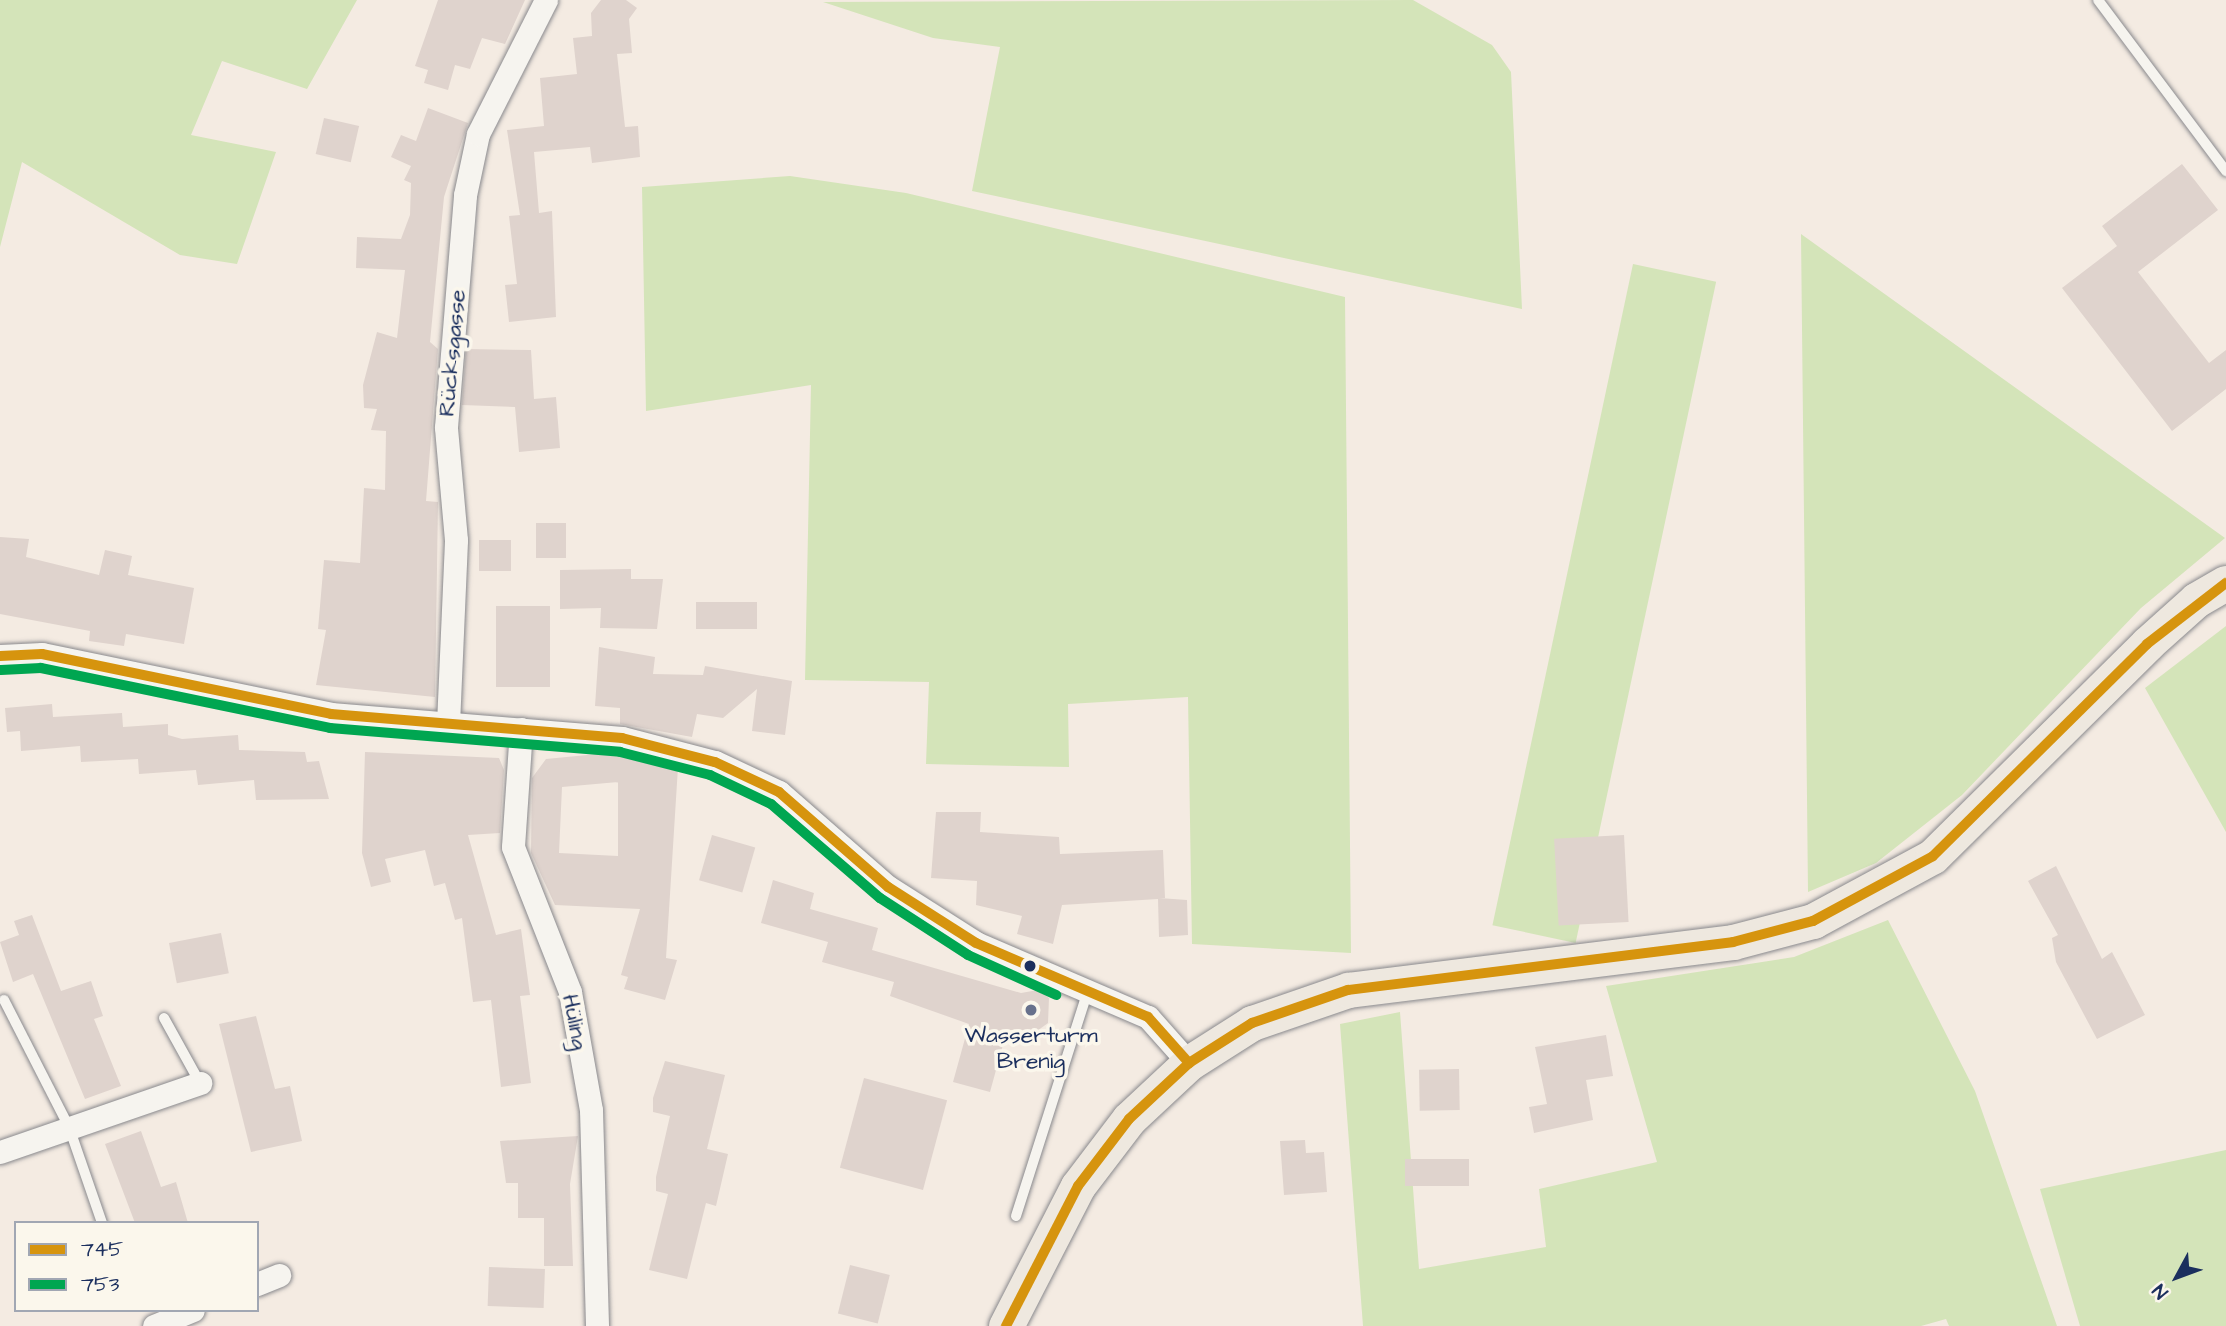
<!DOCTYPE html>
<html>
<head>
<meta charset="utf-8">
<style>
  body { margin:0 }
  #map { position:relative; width:2226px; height:1326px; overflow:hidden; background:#f4ebe2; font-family:"Architects Daughter",sans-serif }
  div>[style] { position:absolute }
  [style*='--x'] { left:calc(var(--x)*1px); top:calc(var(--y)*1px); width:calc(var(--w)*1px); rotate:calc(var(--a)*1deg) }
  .green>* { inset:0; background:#d4e4b9; transform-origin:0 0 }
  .building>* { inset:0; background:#dfd3cd; transform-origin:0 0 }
  .roads { filter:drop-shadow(0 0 2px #89898d) drop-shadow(0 0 2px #89898d) }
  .service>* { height:10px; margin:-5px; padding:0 5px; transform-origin:5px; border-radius:5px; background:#f6f4ef }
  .minor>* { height:23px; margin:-11.5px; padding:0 11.5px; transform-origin:11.5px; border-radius:11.5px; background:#f6f4ef }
  .primary>* { height:35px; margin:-17.5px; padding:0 17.5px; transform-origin:17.5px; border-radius:17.5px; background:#eee8df }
  .bus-1>* { height:10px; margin:-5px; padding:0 5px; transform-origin:5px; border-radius:5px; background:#d6940e }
  .bus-2>* { height:10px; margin:-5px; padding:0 5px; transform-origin:5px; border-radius:5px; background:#00a651 }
  .dots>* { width:19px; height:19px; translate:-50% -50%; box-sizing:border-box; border:4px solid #fbf7ec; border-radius:50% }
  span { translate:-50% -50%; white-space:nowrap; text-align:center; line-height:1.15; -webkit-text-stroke:7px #fbf7ec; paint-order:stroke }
  .street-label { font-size:23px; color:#1b2f5e }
  .poi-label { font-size:23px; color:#1b2f5e }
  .legend { position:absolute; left:14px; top:1221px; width:245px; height:91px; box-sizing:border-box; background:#fbf7ec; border:2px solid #a1a7b3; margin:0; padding:9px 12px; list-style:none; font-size:21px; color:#1b2f5e }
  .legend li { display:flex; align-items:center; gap:14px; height:35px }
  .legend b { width:35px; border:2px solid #a1a7b3 }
  .north { position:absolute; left:2142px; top:1242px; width:70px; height:70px; -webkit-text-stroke:5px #fbf7ec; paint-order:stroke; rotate:229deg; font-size:19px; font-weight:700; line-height:28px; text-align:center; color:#1b2f5e }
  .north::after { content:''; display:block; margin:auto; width:24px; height:32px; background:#1b2f5e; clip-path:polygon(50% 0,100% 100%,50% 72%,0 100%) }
</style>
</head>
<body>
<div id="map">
  <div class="green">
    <i style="clip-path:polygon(0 0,357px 0,307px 89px,222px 61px,191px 135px,276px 152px,237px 264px,180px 255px,22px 162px,0 247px)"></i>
    <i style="clip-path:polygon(1413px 0,1492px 45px,1511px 72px,1522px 309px,972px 191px,1000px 47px,933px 38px,823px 2px)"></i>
    <i style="clip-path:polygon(790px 176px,906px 193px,1345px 297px,1351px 953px,1192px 944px,1188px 697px,1068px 704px,1069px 767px,926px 764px,929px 682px,805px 680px,811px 385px,646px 411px,642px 187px)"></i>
    <i style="clip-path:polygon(1801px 234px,2225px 538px,2141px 608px,1962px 795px,1876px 863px,1808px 892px)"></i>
    <i style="left:1633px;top:264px;width:85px;height:676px;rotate:12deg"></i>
    <i style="clip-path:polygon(2226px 626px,2226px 832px,2145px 688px)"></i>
    <i style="clip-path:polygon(1888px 920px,1975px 1091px,2057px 1326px,1949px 1326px,1946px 1319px,1921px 1326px,1363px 1326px,1340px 1024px,1400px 1012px,1419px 1269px,1546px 1247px,1539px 1189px,1657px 1162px,1606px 986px,1794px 957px)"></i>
    <i style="clip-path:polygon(2226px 1150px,2226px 1326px,2080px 1326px,2040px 1189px)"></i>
  </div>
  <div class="building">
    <i style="clip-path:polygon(438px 0,525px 0,505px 44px,482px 38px,470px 69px,455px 65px,448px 90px,424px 83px,428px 70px,415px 66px)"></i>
    <i style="clip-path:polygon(601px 0,626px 0,637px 8px,629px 19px,632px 53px,617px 54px,625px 127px,638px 126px,640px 157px,592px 163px,590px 147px,534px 152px,539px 213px,552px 211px,556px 317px,509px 322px,505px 285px,517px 284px,509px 216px,520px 215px,507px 130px,544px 126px,540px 78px,577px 74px,573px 38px,592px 36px,591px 13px)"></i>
    <i style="clip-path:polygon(428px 108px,468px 123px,444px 197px,430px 342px,438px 349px,426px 501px,438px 502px,435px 697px,316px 685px,326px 630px,318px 629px,324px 560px,360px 563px,364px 488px,385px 490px,386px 431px,371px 430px,377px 409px,364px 408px,363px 385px,377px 332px,397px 338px,405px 270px,356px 268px,357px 237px,401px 239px,410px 215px,411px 183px,404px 180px,411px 166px,391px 157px,401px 135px,416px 141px)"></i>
    <i style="left:324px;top:118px;width:36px;height:37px;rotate:13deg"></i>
    <i style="clip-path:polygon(2182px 164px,2218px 210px,2138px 272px,2209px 363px,2226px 350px,2226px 389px,2172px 431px,2062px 288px,2117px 246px,2102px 226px)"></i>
    <i style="clip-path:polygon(466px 349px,531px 350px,534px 399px,556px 397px,560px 448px,519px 452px,515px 407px,462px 405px)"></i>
    <i style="left:536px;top:523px;width:30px;height:35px"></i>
    <i style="clip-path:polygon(0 537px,29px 539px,26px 557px,99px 575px,105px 550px,132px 556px,128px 575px,194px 588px,184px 644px,126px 634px,124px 646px,89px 641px,90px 631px,0 614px)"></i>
    <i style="left:511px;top:540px;width:31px;height:32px;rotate:90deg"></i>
    <i style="clip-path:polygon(631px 569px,631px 579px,663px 579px,657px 629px,600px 628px,601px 608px,560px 609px,560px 570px)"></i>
    <i style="left:696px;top:602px;width:61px;height:27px"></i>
    <i style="left:496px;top:606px;width:54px;height:81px"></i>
    <i style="clip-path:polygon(599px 647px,655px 657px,653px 674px,703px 675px,705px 666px,792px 681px,785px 735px,752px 731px,757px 689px,723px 718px,697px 714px,692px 737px,620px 724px,620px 708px,595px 706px)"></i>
    <i style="clip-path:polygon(52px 704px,53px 717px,122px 713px,123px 727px,168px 724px,168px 735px,182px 739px,238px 735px,239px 750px,305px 752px,307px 762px,319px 761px,329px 799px,256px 800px,254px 780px,198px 785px,196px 770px,139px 774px,138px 759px,81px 762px,80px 746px,21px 751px,20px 731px,7px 732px,5px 708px)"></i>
    <i style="clip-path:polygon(365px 752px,499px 758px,504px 770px,500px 833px,468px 835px,496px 935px,521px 929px,530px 995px,520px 996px,531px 1083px,501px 1087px,491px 1000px,473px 1002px,462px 918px,455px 920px,445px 883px,434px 886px,425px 850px,385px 859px,391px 882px,371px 887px,362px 853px)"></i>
    <i style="clip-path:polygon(evenodd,618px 752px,678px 767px,666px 958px,677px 960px,665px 1000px,624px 989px,628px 977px,621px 975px,640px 909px,555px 905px,531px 853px,532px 778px,546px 759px,618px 752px,618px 782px,618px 856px,559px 853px,562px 787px,618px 782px)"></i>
    <i style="clip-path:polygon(936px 812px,981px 812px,980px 832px,1059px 837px,1060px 854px,1163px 850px,1165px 898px,1159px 898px,1187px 900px,1188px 935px,1159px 937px,1158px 899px,1062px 905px,1053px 944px,1017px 934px,1022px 916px,976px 905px,977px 881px,931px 878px)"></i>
    <i style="left:712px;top:835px;width:45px;height:47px;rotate:16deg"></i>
    <i style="left:1624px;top:835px;width:87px;height:70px;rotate:87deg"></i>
    <i style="clip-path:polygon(2056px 866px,2102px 959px,2112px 952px,2145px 1015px,2097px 1039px,2056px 962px,2052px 938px,2058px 935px,2028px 881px)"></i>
    <i style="clip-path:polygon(773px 880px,814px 893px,810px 909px,878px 928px,872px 950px,1021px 993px,1038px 990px,1049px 998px,1048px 1023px,1037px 1031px,1007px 1030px,990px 1092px,953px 1082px,969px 1024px,890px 996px,894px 982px,822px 962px,828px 942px,761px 923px)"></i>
    <i style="clip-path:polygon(32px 915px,61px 991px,91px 981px,103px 1016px,94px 1019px,121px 1086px,85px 1099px,33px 974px,13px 982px,0 942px,19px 935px,14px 921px)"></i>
    <i style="left:221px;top:933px;width:41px;height:53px;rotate:79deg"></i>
    <i style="clip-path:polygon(256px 1016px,275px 1089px,290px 1086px,302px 1141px,251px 1152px,219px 1024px)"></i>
    <i style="clip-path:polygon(1606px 1035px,1613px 1076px,1586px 1080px,1593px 1120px,1534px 1133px,1529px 1107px,1547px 1104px,1535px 1047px)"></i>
    <i style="clip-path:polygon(665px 1061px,725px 1075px,707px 1149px,728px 1154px,716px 1206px,706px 1203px,687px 1279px,649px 1270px,668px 1194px,656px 1191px,656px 1177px,670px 1116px,653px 1112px,653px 1098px)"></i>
    <i style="left:1459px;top:1069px;width:41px;height:40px;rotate:89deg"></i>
    <i style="left:864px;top:1078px;width:86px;height:93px;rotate:15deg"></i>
    <i style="clip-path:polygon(141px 1131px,161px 1187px,176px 1182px,188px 1223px,135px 1223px,105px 1144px)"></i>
    <i style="clip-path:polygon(578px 1136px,570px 1184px,573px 1266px,544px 1266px,544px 1218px,518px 1218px,518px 1183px,506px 1183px,500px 1141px)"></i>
    <i style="clip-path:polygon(1305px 1140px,1306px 1153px,1324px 1152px,1327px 1192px,1284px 1195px,1280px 1141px)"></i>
    <i style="left:1405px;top:1159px;width:64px;height:27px"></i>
    <i style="left:850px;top:1265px;width:41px;height:50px;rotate:14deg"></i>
    <i style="left:489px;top:1267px;width:56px;height:39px;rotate:2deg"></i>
  </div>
  <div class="roads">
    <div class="service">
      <i style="--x:2098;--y:0;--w:214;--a:53.2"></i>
      <i style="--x:4;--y:1000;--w:143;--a:62.9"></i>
      <i style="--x:69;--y:1127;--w:102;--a:71"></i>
      <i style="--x:164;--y:1018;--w:74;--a:61"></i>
      <i style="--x:1016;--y:1216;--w:236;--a:-72.3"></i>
    </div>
    <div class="minor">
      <i style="--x:0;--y:656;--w:42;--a:-2.7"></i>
      <i style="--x:42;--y:654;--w:295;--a:11.7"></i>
      <i style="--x:331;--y:714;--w:292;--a:4.7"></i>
      <i style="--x:622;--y:738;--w:96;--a:14.5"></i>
      <i style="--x:715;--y:762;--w:71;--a:25.1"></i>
      <i style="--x:779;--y:792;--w:145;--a:41.1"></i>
      <i style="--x:888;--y:887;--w:104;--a:32.5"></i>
      <i style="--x:976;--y:943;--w:187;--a:23.3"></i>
      <i style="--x:1148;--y:1017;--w:62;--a:48.3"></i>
      <i style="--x:448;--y:724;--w:184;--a:-87.5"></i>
      <i style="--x:456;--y:540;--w:113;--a:-95.1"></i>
      <i style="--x:446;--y:427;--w:233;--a:-85.3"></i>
      <i style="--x:465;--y:195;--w:62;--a:-78"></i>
      <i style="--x:478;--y:134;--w:150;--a:-63.1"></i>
      <i style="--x:521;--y:729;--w:118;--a:93.9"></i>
      <i style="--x:513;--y:847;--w:156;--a:68.5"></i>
      <i style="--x:570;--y:992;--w:120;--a:79.9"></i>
      <i style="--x:591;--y:1110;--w:216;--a:88.4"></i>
      <i style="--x:0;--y:1152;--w:212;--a:-19"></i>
      <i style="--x:257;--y:1284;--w:24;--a:-22"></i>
      <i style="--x:154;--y:1326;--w:42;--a:-22.3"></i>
    </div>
    <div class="primary">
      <i style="--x:1006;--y:1326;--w:157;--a:-62.8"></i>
      <i style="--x:1078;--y:1186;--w:84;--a:-52.7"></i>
      <i style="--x:1129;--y:1119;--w:82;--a:-43"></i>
      <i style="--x:1189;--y:1063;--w:75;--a:-32.4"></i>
      <i style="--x:1252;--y:1023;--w:102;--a:-19"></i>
      <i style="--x:1348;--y:990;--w:388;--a:-7.1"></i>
      <i style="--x:1733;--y:942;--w:83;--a:-14.7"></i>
      <i style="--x:1813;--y:921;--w:136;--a:-28.4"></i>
      <i style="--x:1933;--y:856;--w:301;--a:-44.7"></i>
      <i style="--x:2147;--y:644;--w:66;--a:-41.9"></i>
      <i style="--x:2196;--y:600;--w:34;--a:-30"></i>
    </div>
  </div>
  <div class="bus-1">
    <i style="--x:0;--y:656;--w:42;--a:-2.7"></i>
    <i style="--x:42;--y:654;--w:295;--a:11.7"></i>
    <i style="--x:331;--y:714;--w:292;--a:4.7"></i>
    <i style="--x:622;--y:738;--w:96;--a:14.5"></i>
    <i style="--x:715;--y:762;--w:71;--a:25.1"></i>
    <i style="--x:779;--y:792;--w:145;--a:41.1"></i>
    <i style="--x:888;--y:887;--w:104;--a:32.5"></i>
    <i style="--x:976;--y:943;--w:187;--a:23.3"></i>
    <i style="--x:1148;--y:1017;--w:62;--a:48.3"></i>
    <i style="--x:1006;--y:1326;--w:157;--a:-62.8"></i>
    <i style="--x:1078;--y:1186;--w:84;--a:-52.7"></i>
    <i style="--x:1129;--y:1119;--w:82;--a:-43"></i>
    <i style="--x:1189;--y:1063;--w:75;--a:-32.4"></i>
    <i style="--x:1252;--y:1023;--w:102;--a:-19"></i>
    <i style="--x:1348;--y:990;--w:388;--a:-7.1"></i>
    <i style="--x:1733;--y:942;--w:83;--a:-14.7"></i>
    <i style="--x:1813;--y:921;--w:136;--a:-28.4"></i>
    <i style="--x:1933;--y:856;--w:301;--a:-44.7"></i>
    <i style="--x:2147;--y:644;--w:100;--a:-37.7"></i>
  </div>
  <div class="bus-2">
    <i style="--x:1;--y:670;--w:40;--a:-2.9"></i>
    <i style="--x:41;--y:668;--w:295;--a:11.7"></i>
    <i style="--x:330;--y:728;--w:291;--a:4.7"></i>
    <i style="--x:620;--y:752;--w:93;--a:14.3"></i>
    <i style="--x:710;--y:775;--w:68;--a:25.4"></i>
    <i style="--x:771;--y:804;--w:144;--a:40.8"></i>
    <i style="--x:880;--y:898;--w:105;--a:32.9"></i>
    <i style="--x:968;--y:955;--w:97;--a:24.4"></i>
  </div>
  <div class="dots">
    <i style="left:1030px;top:966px;background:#1b2f5e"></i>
    <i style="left:1031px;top:1010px;background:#67718c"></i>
  </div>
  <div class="street-label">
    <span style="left:452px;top:353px;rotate:-85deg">Rücksgasse</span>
    <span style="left:575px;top:1022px;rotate:79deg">Hüling</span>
  </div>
  <div class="poi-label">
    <span style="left:1031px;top:1048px">Wasserturm<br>Brenig</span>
  </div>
  <ul class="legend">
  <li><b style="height:9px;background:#d6940e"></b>745</li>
  <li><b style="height:9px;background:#00a651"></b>753</li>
  </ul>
  <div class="north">N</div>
</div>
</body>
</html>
